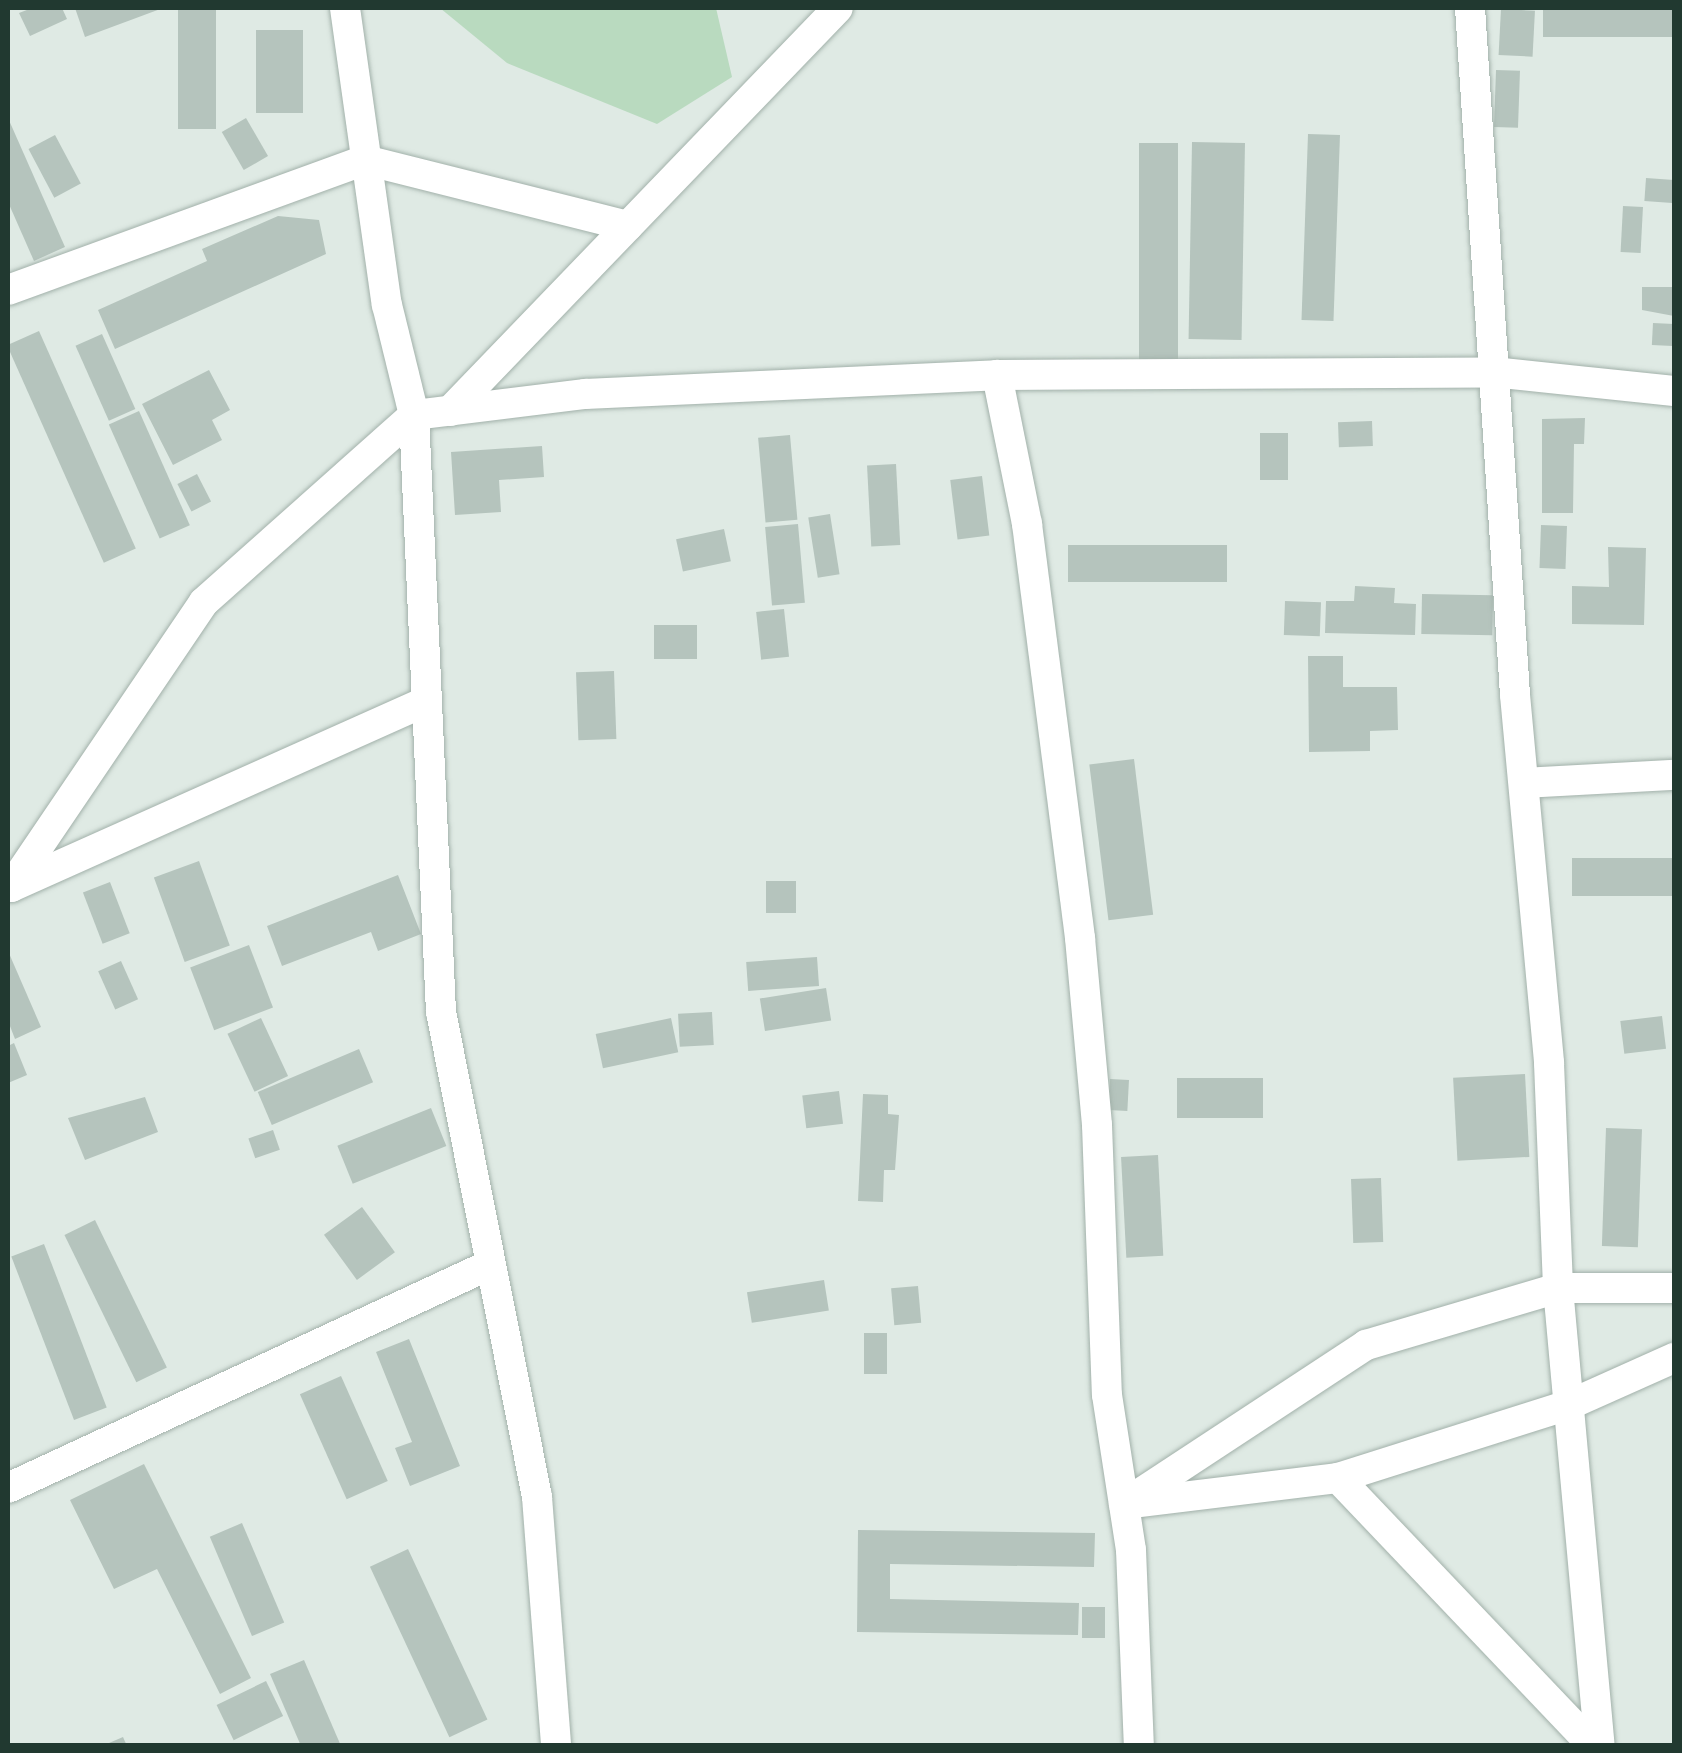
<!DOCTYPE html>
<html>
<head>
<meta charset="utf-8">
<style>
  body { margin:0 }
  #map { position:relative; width:1682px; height:1753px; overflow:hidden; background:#dfeae4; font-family:Mulish,sans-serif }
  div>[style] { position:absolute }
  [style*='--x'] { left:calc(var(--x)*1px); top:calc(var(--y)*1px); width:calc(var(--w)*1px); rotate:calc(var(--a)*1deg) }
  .green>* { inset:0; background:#b9dabf }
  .building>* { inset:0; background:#b5c4bd; transform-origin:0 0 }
  .roads { filter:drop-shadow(0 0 2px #a2b1aa) drop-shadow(0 0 2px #a2b1aa) }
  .street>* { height:30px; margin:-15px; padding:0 15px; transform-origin:15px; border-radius:15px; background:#fff }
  span { translate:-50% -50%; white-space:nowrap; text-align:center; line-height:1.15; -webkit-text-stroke:8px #eff6f2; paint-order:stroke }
  .frame { position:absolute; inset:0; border:10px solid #213930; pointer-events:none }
</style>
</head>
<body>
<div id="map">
  <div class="green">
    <i style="clip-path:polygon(440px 8px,716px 8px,732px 77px,657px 124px,507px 63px)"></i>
  </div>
  <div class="building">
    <i style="clip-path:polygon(32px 8px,62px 8px,67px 19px,30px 36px,19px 13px)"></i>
    <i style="clip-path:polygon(75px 8px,163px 8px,85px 37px)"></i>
    <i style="left:178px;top:8px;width:38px;height:121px"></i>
    <i style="left:1543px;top:8px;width:131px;height:29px"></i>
    <i style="left:1501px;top:9px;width:34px;height:46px;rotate:3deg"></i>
    <i style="left:303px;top:30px;width:83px;height:47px;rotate:90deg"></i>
    <i style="left:1496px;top:70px;width:24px;height:57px;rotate:2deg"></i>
    <i style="clip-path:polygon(8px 118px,65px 247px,34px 261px,8px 202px)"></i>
    <i style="left:246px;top:118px;width:44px;height:28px;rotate:60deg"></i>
    <i style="left:1308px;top:134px;width:32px;height:186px;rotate:2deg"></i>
    <i style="left:55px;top:135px;width:55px;height:30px;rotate:62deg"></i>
    <i style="left:1192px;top:142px;width:53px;height:197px;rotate:1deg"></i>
    <i style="left:1139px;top:143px;width:39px;height:217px"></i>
    <i style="left:1646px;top:178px;width:28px;height:23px;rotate:4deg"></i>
    <i style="left:1623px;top:206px;width:20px;height:46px;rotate:3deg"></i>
    <i style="clip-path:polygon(278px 216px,319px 220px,326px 254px,115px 349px,98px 310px,207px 261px,202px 249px)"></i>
    <i style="clip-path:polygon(1642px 287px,1674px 287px,1674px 316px,1642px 310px)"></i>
    <i style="left:1653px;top:323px;width:21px;height:22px;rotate:3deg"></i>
    <i style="left:39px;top:331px;width:238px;height:35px;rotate:66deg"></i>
    <i style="left:102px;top:334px;width:82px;height:29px;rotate:66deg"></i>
    <i style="clip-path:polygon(209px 370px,230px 410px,212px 420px,222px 440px,173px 465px,142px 404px)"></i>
    <i style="left:139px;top:411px;width:125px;height:33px;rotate:66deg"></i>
    <i style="clip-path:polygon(1585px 418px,1584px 444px,1574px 444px,1573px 513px,1542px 513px,1542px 419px)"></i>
    <i style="left:1372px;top:421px;width:25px;height:34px;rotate:88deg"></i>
    <i style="left:1260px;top:433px;width:28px;height:47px"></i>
    <i style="left:790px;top:435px;width:85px;height:32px;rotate:85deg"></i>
    <i style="clip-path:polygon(542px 446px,544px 477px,499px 480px,501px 512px,455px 515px,451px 452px)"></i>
    <i style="left:896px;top:464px;width:81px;height:29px;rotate:87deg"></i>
    <i style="left:197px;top:474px;width:31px;height:22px;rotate:63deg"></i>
    <i style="left:982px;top:476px;width:60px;height:32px;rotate:83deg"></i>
    <i style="left:830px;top:514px;width:61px;height:22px;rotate:81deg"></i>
    <i style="left:798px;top:524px;width:79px;height:33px;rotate:85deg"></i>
    <i style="left:1541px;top:525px;width:26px;height:43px;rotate:2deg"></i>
    <i style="left:724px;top:529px;width:33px;height:49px;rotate:78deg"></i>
    <i style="left:1227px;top:545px;width:37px;height:159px;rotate:90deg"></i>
    <i style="clip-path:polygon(1608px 547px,1646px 548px,1644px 625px,1572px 624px,1572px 586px,1609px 587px)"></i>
    <i style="clip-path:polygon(1355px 586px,1395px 588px,1394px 603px,1416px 604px,1415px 635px,1325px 633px,1326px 601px,1354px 601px)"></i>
    <i style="left:1422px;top:594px;width:71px;height:40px;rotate:1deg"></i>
    <i style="left:1285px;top:601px;width:36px;height:34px;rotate:2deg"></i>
    <i style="left:784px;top:609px;width:48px;height:28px;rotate:84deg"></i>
    <i style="left:697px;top:625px;width:34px;height:43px;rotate:90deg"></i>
    <i style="clip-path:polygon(1308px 656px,1343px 656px,1343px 687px,1397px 687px,1398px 730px,1370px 731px,1370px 751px,1309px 752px)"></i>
    <i style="left:614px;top:671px;width:68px;height:38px;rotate:88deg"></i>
    <i style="left:1134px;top:759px;width:157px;height:45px;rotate:83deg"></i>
    <i style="left:1674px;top:858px;width:38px;height:102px;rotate:90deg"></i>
    <i style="left:199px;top:861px;width:90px;height:48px;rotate:70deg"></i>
    <i style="clip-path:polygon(398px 875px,421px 934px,378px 951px,371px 932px,282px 966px,267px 926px)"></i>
    <i style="left:766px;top:881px;width:30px;height:32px"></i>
    <i style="left:110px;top:882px;width:55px;height:29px;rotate:69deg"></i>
    <i style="left:249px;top:945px;width:67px;height:63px;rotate:69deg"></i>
    <i style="clip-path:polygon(8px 951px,41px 1027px,15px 1039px,8px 1021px)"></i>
    <i style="left:817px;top:957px;width:29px;height:71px;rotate:86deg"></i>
    <i style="left:121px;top:961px;width:42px;height:25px;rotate:66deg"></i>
    <i style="left:826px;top:988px;width:33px;height:67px;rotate:81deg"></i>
    <i style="left:712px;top:1012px;width:33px;height:34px;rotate:87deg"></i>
    <i style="left:1662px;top:1016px;width:33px;height:42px;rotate:83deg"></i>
    <i style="left:261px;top:1018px;width:64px;height:37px;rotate:65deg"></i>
    <i style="left:671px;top:1018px;width:35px;height:77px;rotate:78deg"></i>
    <i style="clip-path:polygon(14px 1043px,27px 1075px,8px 1083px,8px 1046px)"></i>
    <i style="left:359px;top:1049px;width:36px;height:110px;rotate:67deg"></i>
    <i style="left:1525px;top:1074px;width:83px;height:72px;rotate:87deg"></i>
    <i style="left:1263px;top:1078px;width:40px;height:86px;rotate:90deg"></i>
    <i style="left:1110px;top:1079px;width:19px;height:31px;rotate:3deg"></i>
    <i style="left:839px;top:1091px;width:33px;height:37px;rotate:83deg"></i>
    <i style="clip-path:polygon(863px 1094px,888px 1095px,888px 1114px,899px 1115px,895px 1170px,884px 1170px,883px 1202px,858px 1201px)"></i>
    <i style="clip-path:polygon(145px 1097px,158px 1132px,85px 1160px,68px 1118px)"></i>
    <i style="left:431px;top:1108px;width:41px;height:101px;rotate:68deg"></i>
    <i style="left:1606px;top:1128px;width:36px;height:118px;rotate:2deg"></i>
    <i style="left:273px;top:1130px;width:21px;height:26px;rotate:71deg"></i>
    <i style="left:1158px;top:1155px;width:101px;height:37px;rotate:87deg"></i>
    <i style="left:1381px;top:1178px;width:64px;height:30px;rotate:88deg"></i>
    <i style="left:362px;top:1207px;width:56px;height:47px;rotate:54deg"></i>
    <i style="left:95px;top:1220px;width:164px;height:34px;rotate:64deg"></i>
    <i style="left:44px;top:1244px;width:175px;height:35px;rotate:69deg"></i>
    <i style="left:824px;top:1280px;width:31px;height:78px;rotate:81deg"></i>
    <i style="left:918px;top:1286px;width:37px;height:27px;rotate:85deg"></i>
    <i style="left:864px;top:1333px;width:23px;height:41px"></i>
    <i style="clip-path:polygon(409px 1339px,460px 1466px,410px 1486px,395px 1448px,412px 1442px,376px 1352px)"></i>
    <i style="left:341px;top:1376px;width:115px;height:45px;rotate:66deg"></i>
    <i style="clip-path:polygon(144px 1464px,251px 1678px,220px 1694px,157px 1569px,114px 1589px,70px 1500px)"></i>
    <i style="left:242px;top:1523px;width:108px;height:35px;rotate:67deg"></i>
    <i style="clip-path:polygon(858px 1530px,1095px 1533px,1094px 1567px,890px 1564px,890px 1599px,1079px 1603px,1078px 1635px,857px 1632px)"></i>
    <i style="left:408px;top:1549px;width:188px;height:42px;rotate:65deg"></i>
    <i style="left:1082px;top:1607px;width:23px;height:31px"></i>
    <i style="clip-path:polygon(304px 1660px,341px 1746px,301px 1746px,270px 1674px)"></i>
    <i style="left:266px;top:1681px;width:39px;height:55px;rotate:64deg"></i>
    <i style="clip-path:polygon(123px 1737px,127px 1746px,102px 1746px)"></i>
  </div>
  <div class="roads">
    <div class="street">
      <i style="--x:345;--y:8;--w:300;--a:82"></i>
      <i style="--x:387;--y:305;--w:113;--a:76.2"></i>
      <i style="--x:414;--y:415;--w:598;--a:87.41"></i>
      <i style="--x:441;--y:1012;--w:494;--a:78.8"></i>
      <i style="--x:537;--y:1497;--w:250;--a:85.6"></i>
      <i style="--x:1470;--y:8;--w:688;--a:86.25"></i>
      <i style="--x:1515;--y:695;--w:370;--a:84.7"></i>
      <i style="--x:1549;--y:1063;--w:225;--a:87.7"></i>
      <i style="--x:1558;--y:1288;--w:460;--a:84.8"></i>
      <i style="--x:8;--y:290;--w:380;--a:-20"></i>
      <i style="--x:365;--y:160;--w:271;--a:14.1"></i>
      <i style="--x:997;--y:375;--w:152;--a:78.6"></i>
      <i style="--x:1027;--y:524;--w:417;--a:82.7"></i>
      <i style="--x:1080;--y:938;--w:188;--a:84.8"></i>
      <i style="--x:1097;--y:1125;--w:270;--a:87.9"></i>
      <i style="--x:1107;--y:1395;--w:157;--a:81.2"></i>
      <i style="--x:1131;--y:1550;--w:196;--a:87.7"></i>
      <i style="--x:450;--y:411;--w:559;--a:-46.09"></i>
      <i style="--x:1524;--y:783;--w:150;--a:-3.1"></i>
      <i style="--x:11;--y:887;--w:344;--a:-55.9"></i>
      <i style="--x:204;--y:602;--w:281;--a:-41.7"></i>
      <i style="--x:414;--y:415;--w:172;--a:-7"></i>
      <i style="--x:585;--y:394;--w:412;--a:-2.6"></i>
      <i style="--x:997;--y:375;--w:496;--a:-0.3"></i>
      <i style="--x:1493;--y:372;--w:182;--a:6"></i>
      <i style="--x:11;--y:887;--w:451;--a:-24.1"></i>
      <i style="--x:1338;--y:1478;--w:370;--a:46.4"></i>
      <i style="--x:8;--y:1488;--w:530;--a:-24.87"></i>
      <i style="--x:1132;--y:1503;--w:208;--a:-6.9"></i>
      <i style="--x:1338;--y:1478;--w:244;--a:-17.6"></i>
      <i style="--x:1571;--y:1404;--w:113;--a:-24.1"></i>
      <i style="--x:1124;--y:1504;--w:290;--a:-33.3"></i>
      <i style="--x:1366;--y:1345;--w:200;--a:-16.5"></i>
      <i style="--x:1558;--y:1288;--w:116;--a:0"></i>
    </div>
  </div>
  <div class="frame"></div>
</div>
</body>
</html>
